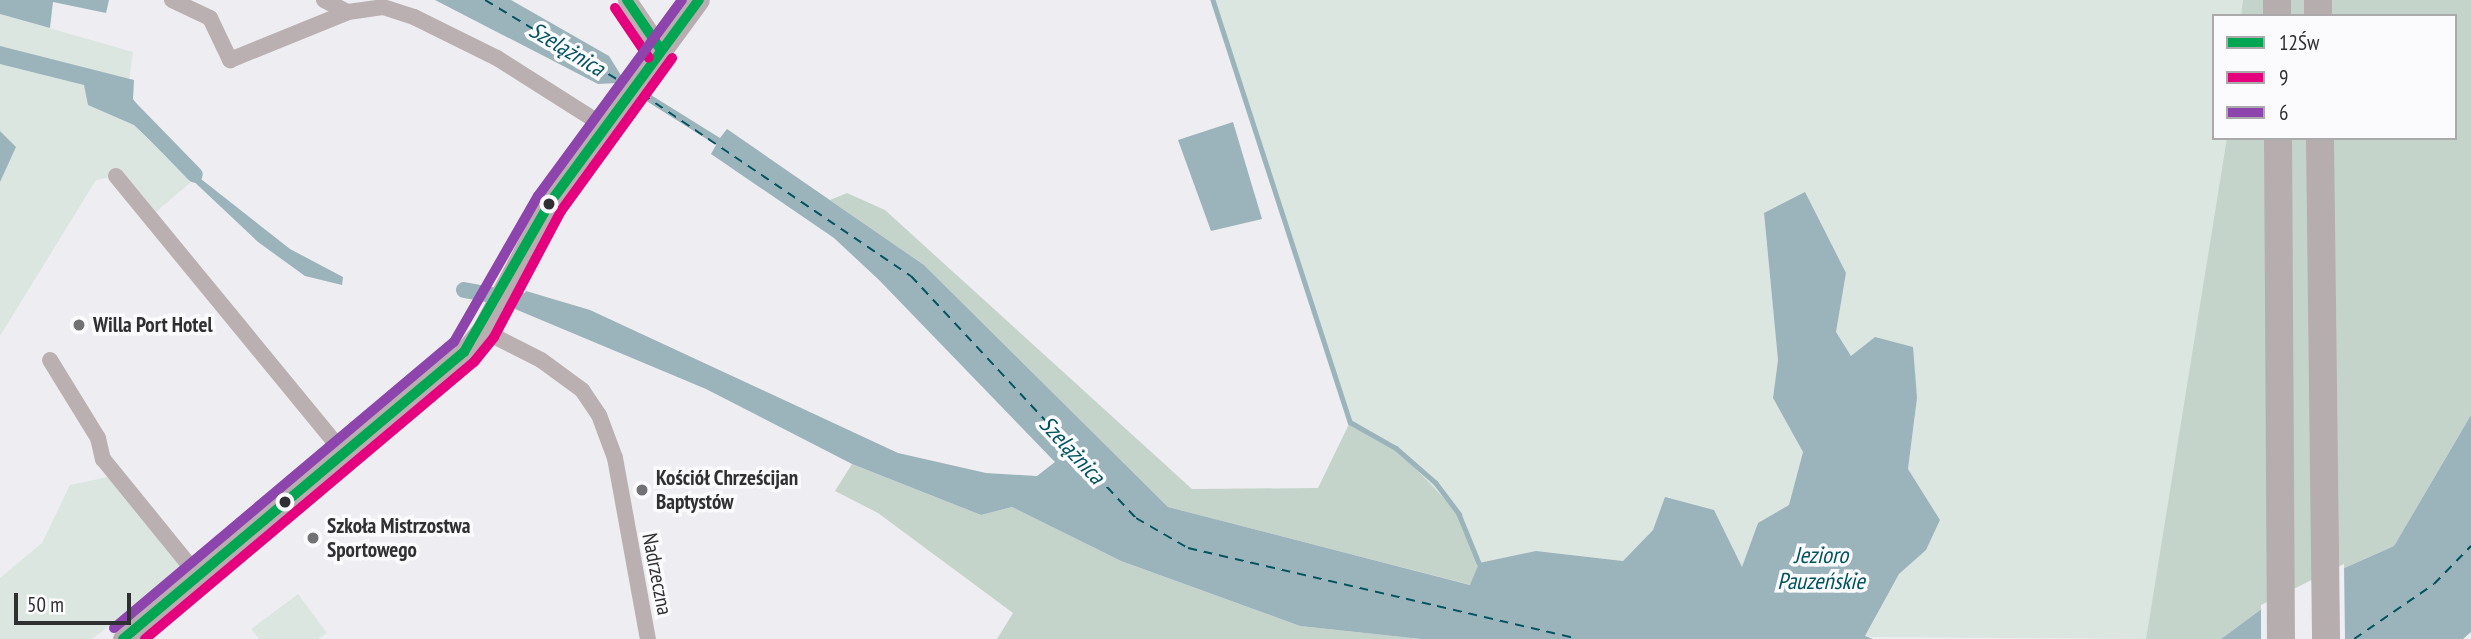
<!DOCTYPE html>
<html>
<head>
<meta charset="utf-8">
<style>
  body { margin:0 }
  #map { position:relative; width:2471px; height:639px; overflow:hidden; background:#eeeef2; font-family:"PT Sans Narrow",sans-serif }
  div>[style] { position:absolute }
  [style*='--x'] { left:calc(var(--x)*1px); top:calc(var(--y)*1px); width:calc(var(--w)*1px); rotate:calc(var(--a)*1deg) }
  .green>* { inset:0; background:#dbe6e0 }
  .forest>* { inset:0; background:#c4d4ca }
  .water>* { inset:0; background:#9bb3ba }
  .pier>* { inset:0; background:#eeeef2 }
  .stream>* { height:4.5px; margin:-2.25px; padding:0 2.25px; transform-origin:2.25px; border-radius:2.25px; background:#9bb3ba }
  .canal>* { height:16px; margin:-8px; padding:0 8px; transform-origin:8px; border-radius:8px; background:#9bb3ba }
  .ferry>* { height:2px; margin-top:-1px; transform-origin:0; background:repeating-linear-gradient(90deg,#015360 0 9px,transparent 0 16px) }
  .minor>* { height:16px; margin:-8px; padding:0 8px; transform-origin:8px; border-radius:8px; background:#bab0b1 }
  .tertiary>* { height:19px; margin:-9.5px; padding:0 9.5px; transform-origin:9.5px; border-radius:9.5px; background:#bab0b1 }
  .secondary>* { height:21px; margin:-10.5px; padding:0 10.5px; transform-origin:10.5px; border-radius:10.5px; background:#b8aeb1 }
  .motorway>* { height:28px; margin:-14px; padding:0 14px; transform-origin:14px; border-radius:14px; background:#b6adaf }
  .bus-1>* { height:10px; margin:-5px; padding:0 5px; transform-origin:5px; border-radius:5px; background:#00a651 }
  .bus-2>* { height:10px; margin:-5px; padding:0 5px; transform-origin:5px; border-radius:5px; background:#e5007d }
  .bus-3>* { height:10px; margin:-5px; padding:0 5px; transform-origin:5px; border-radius:5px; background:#8e44ad }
  .dots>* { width:19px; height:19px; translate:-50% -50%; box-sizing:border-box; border:4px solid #fbfbfe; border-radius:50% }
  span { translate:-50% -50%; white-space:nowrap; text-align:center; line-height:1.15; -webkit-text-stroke:7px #fbfbfe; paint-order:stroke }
  .poi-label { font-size:21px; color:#303032; font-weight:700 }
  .left { translate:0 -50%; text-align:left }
  .street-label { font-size:21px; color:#303032 }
  .water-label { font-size:23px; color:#015360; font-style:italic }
  .legend { position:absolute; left:2212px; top:14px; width:245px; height:126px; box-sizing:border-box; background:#fbfbfe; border:2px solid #aaaaac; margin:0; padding:9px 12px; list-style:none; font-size:21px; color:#303032 }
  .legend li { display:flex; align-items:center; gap:14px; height:35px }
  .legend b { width:35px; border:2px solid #aaaaac }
  .scale { position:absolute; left:14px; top:593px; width:117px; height:32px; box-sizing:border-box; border:4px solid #303032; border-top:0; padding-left:9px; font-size:21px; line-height:24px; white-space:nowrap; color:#303032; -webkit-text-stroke:5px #fbfbfe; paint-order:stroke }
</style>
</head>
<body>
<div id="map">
  <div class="green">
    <i style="clip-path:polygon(1213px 0,2243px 0,2242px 16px,2214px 16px,2214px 138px,2228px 138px,2146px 639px,1865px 637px,1899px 574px,1926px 550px,1940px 520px,1908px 469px,1917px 398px,1851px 356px,1836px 332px,1846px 273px,1764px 214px,1778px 360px,1773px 398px,1803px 452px,1789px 506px,1758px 523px,1742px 568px,1666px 497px,1653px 530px,1623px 561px,1536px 551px,1479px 563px,1459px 514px,1396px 448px,1350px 422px)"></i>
    <i style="clip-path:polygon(0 14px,133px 52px,126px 104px,197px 177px,150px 217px,116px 176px,96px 180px,0 336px,0 182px,15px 147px,0 131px)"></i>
    <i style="clip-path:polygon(117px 475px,189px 564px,92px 639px,0 639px,0 578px,42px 543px,70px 485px)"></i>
    <i style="clip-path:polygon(298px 594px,327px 633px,319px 639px,259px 639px,251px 629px)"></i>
  </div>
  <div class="forest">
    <i style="clip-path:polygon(2243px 0,2471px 0,2471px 415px,2394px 546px,2275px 599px,2221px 639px,2146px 639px,2227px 138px,2455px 138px,2455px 16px,2241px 16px)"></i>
    <i style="clip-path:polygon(847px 193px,885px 210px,1192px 489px,1318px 488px,1350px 422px,1396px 448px,1459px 514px,1479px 563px,1471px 585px,1168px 507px,924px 265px,830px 200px)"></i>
    <i style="clip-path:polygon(852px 464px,981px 515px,1012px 507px,1121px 561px,1300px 626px,1421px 639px,997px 639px,1013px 613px,878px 513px,835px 491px)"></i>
  </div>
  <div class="water">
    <i style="clip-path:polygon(0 0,109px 0,106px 13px,53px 2px,50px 28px,0 14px)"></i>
    <i style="clip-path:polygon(435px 0,511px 0,609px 56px,622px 77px,720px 138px,727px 129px,924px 265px,1168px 507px,1470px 585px,1479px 563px,1536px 551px,1623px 561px,1653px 530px,1665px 497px,1714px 510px,1742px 567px,1758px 523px,1789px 505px,1803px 452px,1773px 398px,1778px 360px,1764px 213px,1805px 192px,1846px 273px,1836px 332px,1851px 356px,1875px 337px,1913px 347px,1917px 398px,1908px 469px,1940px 520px,1926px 550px,1899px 574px,1865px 636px,1873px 639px,1421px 639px,1300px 626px,1121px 561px,1012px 507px,981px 515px,852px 464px,706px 389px,515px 309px,526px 291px,590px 310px,898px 453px,986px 473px,1037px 476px,1055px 462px,879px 280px,834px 238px,711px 154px,716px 145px,618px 83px,598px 84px)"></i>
    <i style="clip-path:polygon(0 46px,134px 80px,133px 99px,143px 114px,138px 121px,173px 157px,290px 249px,343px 277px,342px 285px,305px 276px,258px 242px,134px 125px,88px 105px,84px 85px,0 64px)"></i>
    <i style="clip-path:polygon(1233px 122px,1262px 219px,1211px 231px,1178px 140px)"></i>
    <i style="clip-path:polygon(0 131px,16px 147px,0 182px)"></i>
    <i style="clip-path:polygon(2471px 415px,2471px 632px,2463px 639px,2221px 639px,2275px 599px,2394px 546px)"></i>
  </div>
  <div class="pier">
    <i style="clip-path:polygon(2344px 564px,2345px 639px,2261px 639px,2261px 605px)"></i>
  </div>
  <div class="stream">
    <i style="--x:1213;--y:0;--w:444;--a:72"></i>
    <i style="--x:1350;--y:422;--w:53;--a:29.5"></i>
    <i style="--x:1396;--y:448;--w:53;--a:41.2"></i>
    <i style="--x:1436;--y:483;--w:39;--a:53"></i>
    <i style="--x:1459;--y:514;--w:53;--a:67.8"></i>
  </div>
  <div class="canal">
    <i style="--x:125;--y:103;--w:100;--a:45.8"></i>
    <i style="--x:464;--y:290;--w:77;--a:10.4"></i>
  </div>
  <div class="ferry">
    <i style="--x:485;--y:0;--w:163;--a:31"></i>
    <i style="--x:642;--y:94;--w:325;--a:34.1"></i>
    <i style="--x:911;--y:276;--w:330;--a:47.1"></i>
    <i style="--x:1136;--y:518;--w:60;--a:30"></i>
    <i style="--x:1188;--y:548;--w:400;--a:13.1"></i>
    <i style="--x:2354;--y:639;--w:97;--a:-34.5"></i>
    <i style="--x:2434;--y:584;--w:53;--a:-45.8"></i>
  </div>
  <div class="minor">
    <i style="--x:172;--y:0;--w:42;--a:25.3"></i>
    <i style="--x:210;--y:18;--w:47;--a:64.5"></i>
    <i style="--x:230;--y:60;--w:127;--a:-22.1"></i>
    <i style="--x:324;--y:0;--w:27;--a:27"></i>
    <i style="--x:348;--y:12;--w:35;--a:-8"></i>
    <i style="--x:383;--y:7;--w:33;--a:18"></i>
    <i style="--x:414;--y:17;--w:93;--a:26.3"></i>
    <i style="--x:497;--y:58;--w:127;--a:32.4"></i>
    <i style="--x:116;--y:176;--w:362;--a:50.6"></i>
    <i style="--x:482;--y:330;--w:66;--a:27"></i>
    <i style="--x:541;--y:360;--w:51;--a:36.2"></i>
    <i style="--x:582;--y:390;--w:30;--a:56"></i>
    <i style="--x:599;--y:415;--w:46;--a:69.6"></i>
    <i style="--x:615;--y:458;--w:184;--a:79.7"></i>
    <i style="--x:50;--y:360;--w:92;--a:58.4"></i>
    <i style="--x:98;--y:438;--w:22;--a:77"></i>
    <i style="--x:103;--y:459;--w:151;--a:50.9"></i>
  </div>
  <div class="tertiary">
    <i style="--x:627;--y:0;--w:60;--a:55.8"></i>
  </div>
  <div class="secondary">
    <i style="--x:123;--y:639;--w:446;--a:-40.1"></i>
    <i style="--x:464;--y:352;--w:28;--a:-51"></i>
    <i style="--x:482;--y:330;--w:143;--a:-62"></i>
    <i style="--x:549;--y:204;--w:253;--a:-53.7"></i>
  </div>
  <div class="motorway">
    <i style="--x:2277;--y:0;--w:16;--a:90"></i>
    <i style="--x:2318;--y:0;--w:16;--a:90"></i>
    <i style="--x:2278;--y:138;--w:501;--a:89.66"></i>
    <i style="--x:2320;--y:138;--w:501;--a:89.31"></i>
  </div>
  <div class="bus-1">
    <i style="--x:627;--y:0;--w:60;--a:55.8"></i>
    <i style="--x:123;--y:639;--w:446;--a:-40.1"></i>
    <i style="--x:464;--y:352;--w:171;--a:-60.1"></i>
    <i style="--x:549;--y:204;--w:253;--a:-53.7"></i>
  </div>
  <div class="bus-2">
    <i style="--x:615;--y:8;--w:60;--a:55.8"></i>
    <i style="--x:145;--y:639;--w:430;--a:-40.1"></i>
    <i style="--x:474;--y:362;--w:32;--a:-51"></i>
    <i style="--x:494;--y:337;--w:143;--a:-62"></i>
    <i style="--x:561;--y:211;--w:189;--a:-54"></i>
  </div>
  <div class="bus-3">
    <i style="--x:114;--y:628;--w:444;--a:-40.1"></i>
    <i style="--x:454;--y:342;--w:168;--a:-60.1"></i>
    <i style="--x:538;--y:196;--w:243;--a:-53.7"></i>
  </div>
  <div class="dots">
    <i style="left:549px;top:204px;background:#303032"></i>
    <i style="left:79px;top:325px;background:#727275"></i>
    <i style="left:642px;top:490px;background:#727275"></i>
    <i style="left:285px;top:502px;background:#303032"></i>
    <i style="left:313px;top:538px;background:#727275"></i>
  </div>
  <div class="poi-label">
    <span class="left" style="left:93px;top:325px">Willa Port Hotel</span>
    <span class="left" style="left:656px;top:490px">Kościół Chrześcijan<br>Baptystów</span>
    <span class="left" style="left:327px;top:538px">Szkoła Mistrzostwa<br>Sportowego</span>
  </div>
  <div class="street-label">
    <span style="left:657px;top:574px;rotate:79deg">Nadrzeczna</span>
  </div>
  <div class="water-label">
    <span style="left:567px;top:49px;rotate:31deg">Szelążnica</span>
    <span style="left:1072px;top:450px;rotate:47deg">Szelążnica</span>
    <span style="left:1821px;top:568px">Jezioro<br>Pauzeńskie</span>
  </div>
  <ul class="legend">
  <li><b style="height:9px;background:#00a651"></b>12Św</li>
  <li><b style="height:9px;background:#e5007d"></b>9</li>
  <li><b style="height:9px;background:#8e44ad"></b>6</li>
  </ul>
  <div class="scale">50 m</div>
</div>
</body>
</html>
